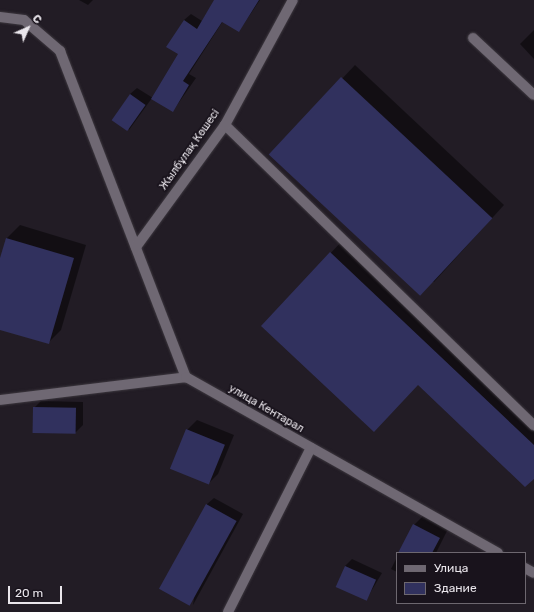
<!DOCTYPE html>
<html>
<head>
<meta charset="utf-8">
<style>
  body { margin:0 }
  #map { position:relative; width:534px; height:612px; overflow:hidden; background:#221c25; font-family:Rubik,sans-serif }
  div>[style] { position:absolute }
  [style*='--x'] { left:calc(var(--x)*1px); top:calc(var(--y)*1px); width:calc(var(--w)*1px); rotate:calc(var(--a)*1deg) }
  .shadow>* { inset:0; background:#0007 }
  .building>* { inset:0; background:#31315e; transform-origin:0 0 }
  .roads { filter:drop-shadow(0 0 1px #3d383f) drop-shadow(0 0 1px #3d383f) }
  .minor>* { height:10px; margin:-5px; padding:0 5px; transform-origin:5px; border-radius:5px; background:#6f6873 }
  span { translate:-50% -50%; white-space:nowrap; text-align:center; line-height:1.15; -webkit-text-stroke:4px #19131c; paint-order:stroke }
  .street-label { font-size:11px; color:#eae6ec }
  .legend { position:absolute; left:396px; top:552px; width:130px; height:52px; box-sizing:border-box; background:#19131c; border:1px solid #6d676f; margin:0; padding:5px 7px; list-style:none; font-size:12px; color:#eae6ec }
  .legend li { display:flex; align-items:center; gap:8px; height:20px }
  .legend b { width:20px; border:1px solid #6d676f }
  .north { position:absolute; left:8px; top:8px; width:40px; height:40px; -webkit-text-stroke:3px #19131c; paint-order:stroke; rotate:45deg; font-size:11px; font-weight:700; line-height:16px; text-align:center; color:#eae6ec }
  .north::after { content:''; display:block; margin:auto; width:14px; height:18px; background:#eae6ec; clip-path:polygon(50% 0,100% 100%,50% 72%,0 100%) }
  .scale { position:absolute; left:8px; top:586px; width:54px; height:18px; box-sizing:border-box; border:2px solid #eae6ec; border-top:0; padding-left:5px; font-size:12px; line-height:14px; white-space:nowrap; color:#eae6ec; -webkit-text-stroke:3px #19131c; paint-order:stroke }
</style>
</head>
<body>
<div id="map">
  <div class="shadow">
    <i style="clip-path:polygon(79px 0,93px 0,88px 5px)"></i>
    <i style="clip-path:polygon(215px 0,260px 0,239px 31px,223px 21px,189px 74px,196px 78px,173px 111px,152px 98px,129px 130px,130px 94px,137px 88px,153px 98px,179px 54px,184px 20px,191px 14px,202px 21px)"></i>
    <i style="clip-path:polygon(534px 30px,534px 59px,520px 44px)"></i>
    <i style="clip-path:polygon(355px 65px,504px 205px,434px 282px,270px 155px)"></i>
    <i style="clip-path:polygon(20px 225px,86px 245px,61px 330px,48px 343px,0 329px,0 262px,7px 238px)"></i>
    <i style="clip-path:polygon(342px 241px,534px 423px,534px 477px,418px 384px,263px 325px)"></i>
    <i style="clip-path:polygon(41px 401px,83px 402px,83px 425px,76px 432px,34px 408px)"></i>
    <i style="clip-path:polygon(197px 420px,234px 435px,218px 474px,208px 484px,187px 430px)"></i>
    <i style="clip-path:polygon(214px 498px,243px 514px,193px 605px,207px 504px)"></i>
    <i style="clip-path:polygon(424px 515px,449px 527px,436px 553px,399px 553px,414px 525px)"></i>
    <i style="clip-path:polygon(397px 557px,397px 572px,391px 569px)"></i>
    <i style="clip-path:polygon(352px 559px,382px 573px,366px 600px,345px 566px)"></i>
  </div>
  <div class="building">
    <i style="clip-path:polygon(214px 0,259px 0,239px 32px,222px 22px,183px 81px,189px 85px,173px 112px,151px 99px,178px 54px,166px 47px,184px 20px,197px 29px)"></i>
    <i style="left:341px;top:77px;width:207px;height:106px;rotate:43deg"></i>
    <i style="left:130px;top:94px;width:19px;height:32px;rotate:35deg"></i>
    <i style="clip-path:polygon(6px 238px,74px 258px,49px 344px,0 330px,0 258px)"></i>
    <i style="clip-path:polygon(330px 252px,534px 445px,534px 479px,525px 487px,418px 385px,374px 432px,261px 326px)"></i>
    <i style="left:33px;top:407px;width:43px;height:26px;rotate:1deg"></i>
    <i style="left:186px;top:429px;width:42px;height:43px;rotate:22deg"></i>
    <i style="left:206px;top:504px;width:35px;height:97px;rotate:29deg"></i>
    <i style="clip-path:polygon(413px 524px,440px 538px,432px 553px,398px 553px)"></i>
    <i style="left:345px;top:566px;width:34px;height:23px;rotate:24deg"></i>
  </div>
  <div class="roads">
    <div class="minor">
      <i style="--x:0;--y:17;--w:24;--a:7"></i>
      <i style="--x:24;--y:20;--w:48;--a:40.7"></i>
      <i style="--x:60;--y:51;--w:350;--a:68.9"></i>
      <i style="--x:473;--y:38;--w:83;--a:43.1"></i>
      <i style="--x:225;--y:125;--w:431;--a:44.2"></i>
      <i style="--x:136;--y:247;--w:151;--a:-53.9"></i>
      <i style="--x:225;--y:125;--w:142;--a:-61.5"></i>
      <i style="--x:0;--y:400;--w:187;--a:-7"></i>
      <i style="--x:186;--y:377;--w:358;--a:29.4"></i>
      <i style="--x:525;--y:568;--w:10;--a:29"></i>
      <i style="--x:228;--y:612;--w:184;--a:-63.2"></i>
    </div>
  </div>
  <div class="street-label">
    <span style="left:190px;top:150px;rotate:-55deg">Жылбұлақ Көшесі</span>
    <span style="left:266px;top:409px;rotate:30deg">улица Кентарал</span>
  </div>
  <ul class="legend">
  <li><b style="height:5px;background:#6f6873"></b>Улица</li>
  <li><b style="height:11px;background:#31315e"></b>Здание</li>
  </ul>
  <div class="north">С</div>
  <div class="scale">20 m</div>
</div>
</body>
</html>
